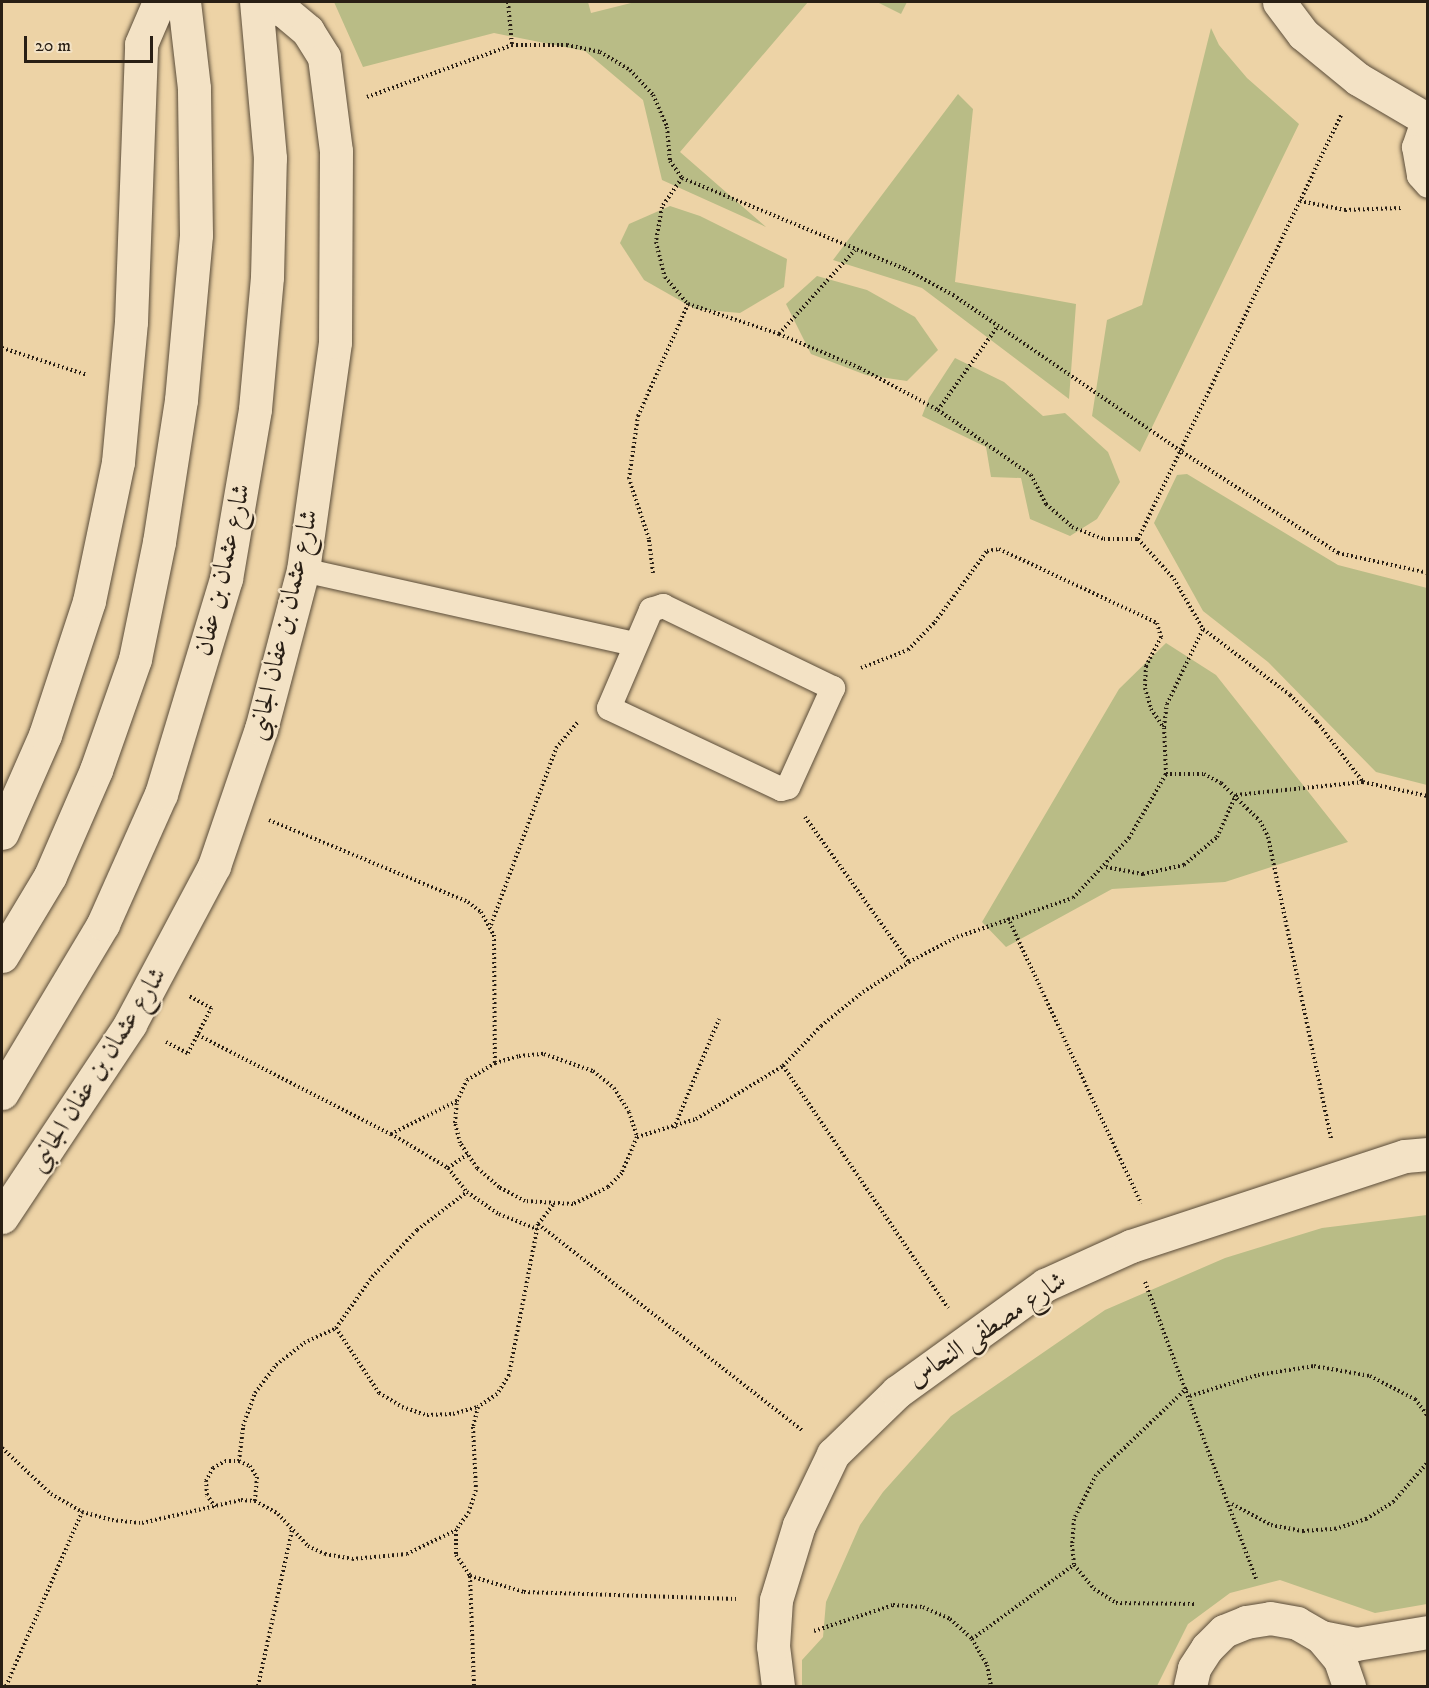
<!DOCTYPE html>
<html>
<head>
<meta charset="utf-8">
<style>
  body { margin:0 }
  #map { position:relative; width:1429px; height:1688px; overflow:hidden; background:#edd3a6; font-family:"IM FELL DW Pica",Amiri,serif }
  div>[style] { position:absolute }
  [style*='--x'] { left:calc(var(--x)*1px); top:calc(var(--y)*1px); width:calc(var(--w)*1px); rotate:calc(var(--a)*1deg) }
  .green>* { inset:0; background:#b9bc86 }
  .path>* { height:4px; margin-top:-2px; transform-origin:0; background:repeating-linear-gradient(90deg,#291f15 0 1.5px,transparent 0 4.5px) }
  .roads { filter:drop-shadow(0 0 2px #5a4c39) drop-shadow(0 0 2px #5a4c39) }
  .lane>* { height:24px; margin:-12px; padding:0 12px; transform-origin:12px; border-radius:12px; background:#f3e2c5 }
  .street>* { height:33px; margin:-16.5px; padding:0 16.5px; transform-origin:16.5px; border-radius:16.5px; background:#f3e2c5 }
  .secondary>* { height:33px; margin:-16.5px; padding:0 16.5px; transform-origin:16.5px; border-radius:16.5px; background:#f3e2c5 }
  span { translate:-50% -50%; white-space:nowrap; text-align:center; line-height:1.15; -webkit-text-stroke:4.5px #f3e2c5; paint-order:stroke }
  .street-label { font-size:26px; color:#291f15 }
  .frame { position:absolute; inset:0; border:3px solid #291f15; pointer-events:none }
  .scale { position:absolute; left:24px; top:36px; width:129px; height:27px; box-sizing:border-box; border:3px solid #291f15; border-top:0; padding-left:8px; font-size:18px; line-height:21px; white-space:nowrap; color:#291f15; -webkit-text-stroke:4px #f3e2c5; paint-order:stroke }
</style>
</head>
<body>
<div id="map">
  <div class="green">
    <i style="clip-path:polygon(334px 2px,588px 2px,591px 13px,635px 2px,808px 2px,680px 152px,766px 227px,662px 180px,643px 100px,585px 51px,494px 33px,363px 67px)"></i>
    <i style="clip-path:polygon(877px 2px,907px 2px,901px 14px)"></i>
    <i style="clip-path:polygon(1211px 28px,1219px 45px,1247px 78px,1299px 124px,1140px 452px,1092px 416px,1107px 320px,1142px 305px)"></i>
    <i style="clip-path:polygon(958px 94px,973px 109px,955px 282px,1076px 304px,1069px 399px,922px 288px,833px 260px)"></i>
    <i style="clip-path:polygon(670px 206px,700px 216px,787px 259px,784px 287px,740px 313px,695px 309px,644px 280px,620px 243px,629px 224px)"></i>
    <i style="clip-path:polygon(817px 276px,867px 290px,915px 317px,938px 350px,907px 381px,866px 375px,811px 354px,786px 304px)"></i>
    <i style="clip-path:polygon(955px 358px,1004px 382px,1043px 416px,1065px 413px,1108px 452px,1120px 482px,1097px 519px,1070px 536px,1030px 519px,1021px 478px,991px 477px,986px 447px,922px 416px,929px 398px)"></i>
    <i style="clip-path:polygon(1187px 474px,1338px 565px,1427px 588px,1427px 785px,1376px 772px,1268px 662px,1203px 611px,1154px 523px,1177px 475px)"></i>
    <i style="clip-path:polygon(1166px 643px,1216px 675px,1348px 842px,1225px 882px,1112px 889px,1006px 947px,982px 922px,1119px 689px)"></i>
    <i style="clip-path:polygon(1427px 1215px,1427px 1604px,1375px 1613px,1280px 1580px,1230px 1593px,1188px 1624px,1157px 1686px,802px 1686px,802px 1660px,823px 1637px,826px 1602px,860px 1525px,883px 1492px,951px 1416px,1105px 1310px,1225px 1258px,1322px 1228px)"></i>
  </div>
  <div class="path">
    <i style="--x:508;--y:2;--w:43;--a:84.7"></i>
    <i style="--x:367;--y:97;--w:154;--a:-19.7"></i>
    <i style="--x:512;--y:45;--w:55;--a:0"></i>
    <i style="--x:567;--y:45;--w:34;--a:12"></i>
    <i style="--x:600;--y:52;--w:35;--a:31"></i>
    <i style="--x:630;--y:70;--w:34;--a:47"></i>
    <i style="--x:653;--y:95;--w:35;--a:66"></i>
    <i style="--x:667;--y:127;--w:34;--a:85"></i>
    <i style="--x:670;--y:161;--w:21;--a:55"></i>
    <i style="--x:682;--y:178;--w:241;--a:22.2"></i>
    <i style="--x:905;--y:269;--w:55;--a:28.4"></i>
    <i style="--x:953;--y:295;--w:278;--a:34.4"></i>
    <i style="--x:1182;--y:452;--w:186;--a:32.9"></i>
    <i style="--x:1338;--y:553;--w:92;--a:12.5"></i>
    <i style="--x:682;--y:178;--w:35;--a:125"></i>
    <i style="--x:662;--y:207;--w:36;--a:100"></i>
    <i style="--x:656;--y:242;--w:36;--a:76"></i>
    <i style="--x:665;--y:277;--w:35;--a:50"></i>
    <i style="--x:688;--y:304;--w:96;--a:18.2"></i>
    <i style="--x:779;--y:334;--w:88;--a:22.8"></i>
    <i style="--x:860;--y:368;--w:89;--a:28.3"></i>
    <i style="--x:938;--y:410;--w:113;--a:35"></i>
    <i style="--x:1031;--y:475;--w:33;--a:63"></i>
    <i style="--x:1046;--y:504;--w:35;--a:41"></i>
    <i style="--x:1072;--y:527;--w:34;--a:21"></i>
    <i style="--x:1104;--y:539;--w:34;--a:0"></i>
    <i style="--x:1138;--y:539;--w:54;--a:48"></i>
    <i style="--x:1174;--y:579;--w:58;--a:59.9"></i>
    <i style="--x:1203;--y:629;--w:109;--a:37.2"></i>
    <i style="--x:1290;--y:695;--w:38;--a:45"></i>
    <i style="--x:1317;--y:722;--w:76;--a:52.5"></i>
    <i style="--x:1300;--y:201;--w:46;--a:11.3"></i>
    <i style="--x:1345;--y:210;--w:56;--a:-2"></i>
    <i style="--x:779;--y:334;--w:113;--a:-47.9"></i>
    <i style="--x:2;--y:348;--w:89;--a:17.6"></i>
    <i style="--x:938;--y:410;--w:103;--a:-54.5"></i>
    <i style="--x:1138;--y:539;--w:470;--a:-64.4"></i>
    <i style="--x:653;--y:573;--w:34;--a:-97"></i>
    <i style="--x:649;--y:539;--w:63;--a:-108.4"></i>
    <i style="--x:629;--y:479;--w:64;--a:-81.9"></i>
    <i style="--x:638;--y:416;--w:123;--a:-65.9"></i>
    <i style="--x:861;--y:668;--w:50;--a:-21"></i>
    <i style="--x:908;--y:650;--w:39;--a:-46"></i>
    <i style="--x:935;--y:622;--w:88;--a:-53.8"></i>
    <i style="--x:987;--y:551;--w:12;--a:-9"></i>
    <i style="--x:999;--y:549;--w:174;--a:25.1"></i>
    <i style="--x:1157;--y:623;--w:15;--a:74"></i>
    <i style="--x:1161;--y:637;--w:33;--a:117"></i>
    <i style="--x:1146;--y:666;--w:22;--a:93"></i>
    <i style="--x:1145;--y:688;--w:22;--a:74"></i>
    <i style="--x:1151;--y:709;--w:22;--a:56"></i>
    <i style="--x:1166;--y:774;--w:38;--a:0"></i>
    <i style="--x:1204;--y:774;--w:19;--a:28"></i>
    <i style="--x:1221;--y:783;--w:54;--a:44.3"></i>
    <i style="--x:1260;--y:821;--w:18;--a:63"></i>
    <i style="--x:1268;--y:837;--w:308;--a:78.2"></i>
    <i style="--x:1236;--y:795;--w:128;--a:-5.8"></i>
    <i style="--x:1363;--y:782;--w:66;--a:12.2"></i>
    <i style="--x:805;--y:817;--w:178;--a:54.4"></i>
    <i style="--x:269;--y:820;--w:215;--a:22.4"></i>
    <i style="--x:468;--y:902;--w:16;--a:38"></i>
    <i style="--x:481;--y:912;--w:26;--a:61"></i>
    <i style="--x:494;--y:935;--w:128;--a:89.6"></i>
    <i style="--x:1106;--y:867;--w:38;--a:11"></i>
    <i style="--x:1143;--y:874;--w:42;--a:-12.4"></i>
    <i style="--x:1184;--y:865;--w:43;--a:-40.3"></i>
    <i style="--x:1217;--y:837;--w:46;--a:-65.7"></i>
    <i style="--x:1008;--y:918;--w:315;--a:65"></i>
    <i style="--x:491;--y:925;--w:189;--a:-69.8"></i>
    <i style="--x:556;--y:748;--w:34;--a:-50"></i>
    <i style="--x:198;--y:1035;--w:217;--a:27.2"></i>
    <i style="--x:391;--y:1134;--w:66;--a:30.8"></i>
    <i style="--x:448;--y:1168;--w:31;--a:52"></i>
    <i style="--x:467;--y:1192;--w:39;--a:35"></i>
    <i style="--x:499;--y:1214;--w:41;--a:21.5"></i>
    <i style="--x:166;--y:1042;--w:25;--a:27"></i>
    <i style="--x:188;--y:1053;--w:51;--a:-62.9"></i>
    <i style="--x:211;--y:1008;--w:26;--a:-151"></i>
    <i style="--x:544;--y:1054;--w:52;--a:19.1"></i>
    <i style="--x:593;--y:1071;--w:27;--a:39"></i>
    <i style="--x:614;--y:1088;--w:28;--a:58"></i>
    <i style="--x:629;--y:1112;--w:26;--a:72"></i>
    <i style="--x:637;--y:1137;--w:39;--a:113"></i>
    <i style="--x:622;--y:1173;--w:20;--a:135"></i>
    <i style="--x:608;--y:1187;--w:39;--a:154"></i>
    <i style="--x:573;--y:1204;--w:48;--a:-176.4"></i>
    <i style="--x:525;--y:1201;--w:30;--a:-152"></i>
    <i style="--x:499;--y:1187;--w:29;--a:-139"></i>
    <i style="--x:477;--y:1168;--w:30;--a:-124"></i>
    <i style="--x:460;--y:1143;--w:21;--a:-104"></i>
    <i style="--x:455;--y:1123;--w:22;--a:-85"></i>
    <i style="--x:457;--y:1101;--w:23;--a:-65"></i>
    <i style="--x:467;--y:1080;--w:33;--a:-31"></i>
    <i style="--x:495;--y:1063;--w:25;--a:-16"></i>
    <i style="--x:519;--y:1056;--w:25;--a:-5"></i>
    <i style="--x:783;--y:1066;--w:293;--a:55.7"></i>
    <i style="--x:674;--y:1128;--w:118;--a:-67.6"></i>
    <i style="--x:391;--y:1134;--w:74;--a:-26.6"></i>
    <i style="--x:637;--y:1137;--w:62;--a:-17"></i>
    <i style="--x:696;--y:1119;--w:102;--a:-31.3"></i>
    <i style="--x:783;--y:1066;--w:55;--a:-46.5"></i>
    <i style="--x:821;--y:1026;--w:54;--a:-39"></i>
    <i style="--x:863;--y:992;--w:55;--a:-33.1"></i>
    <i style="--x:909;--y:962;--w:54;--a:-27.5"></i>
    <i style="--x:957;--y:937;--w:122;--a:-18.6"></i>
    <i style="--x:1073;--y:898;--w:82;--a:-47"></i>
    <i style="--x:1129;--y:838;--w:74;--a:-60"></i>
    <i style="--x:1166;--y:774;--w:47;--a:-92.4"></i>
    <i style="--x:1164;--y:727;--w:23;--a:-83"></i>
    <i style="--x:1167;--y:704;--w:83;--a:-64.4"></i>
    <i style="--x:448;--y:1168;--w:24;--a:-35"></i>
    <i style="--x:553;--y:1205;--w:24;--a:128"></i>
    <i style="--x:538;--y:1224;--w:154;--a:100.9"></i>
    <i style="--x:509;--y:1375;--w:22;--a:122"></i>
    <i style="--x:497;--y:1394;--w:23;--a:146"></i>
    <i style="--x:478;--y:1407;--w:21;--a:104"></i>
    <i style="--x:473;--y:1427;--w:63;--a:87.3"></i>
    <i style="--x:476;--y:1490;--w:23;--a:108"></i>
    <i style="--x:469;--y:1512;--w:22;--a:126"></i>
    <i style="--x:456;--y:1530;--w:25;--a:90"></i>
    <i style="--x:456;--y:1555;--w:25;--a:56"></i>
    <i style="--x:470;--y:1576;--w:56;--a:16.5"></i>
    <i style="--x:524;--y:1592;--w:212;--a:1.9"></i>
    <i style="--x:538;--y:1224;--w:335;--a:38"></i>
    <i style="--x:1145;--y:1282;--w:319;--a:69.5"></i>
    <i style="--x:336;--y:1328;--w:78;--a:56.5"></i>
    <i style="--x:379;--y:1393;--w:27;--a:31"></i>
    <i style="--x:402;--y:1407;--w:26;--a:18"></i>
    <i style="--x:427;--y:1415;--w:26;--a:-2"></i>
    <i style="--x:453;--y:1414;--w:26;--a:-16"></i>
    <i style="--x:1187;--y:1388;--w:126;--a:136.3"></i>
    <i style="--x:1096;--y:1475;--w:49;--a:116.6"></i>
    <i style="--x:1074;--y:1519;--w:26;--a:94"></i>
    <i style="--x:1072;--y:1545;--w:20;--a:84"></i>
    <i style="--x:1074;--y:1565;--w:31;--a:50"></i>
    <i style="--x:1094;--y:1589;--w:26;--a:32"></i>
    <i style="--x:1116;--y:1603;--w:80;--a:0.7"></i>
    <i style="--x:1190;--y:1396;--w:71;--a:-17.2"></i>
    <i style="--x:1258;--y:1375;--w:57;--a:-9.1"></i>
    <i style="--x:1314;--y:1366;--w:57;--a:10.1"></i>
    <i style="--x:1370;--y:1376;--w:51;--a:27.1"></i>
    <i style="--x:1415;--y:1399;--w:21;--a:53"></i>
    <i style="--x:2;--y:1448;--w:67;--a:43.2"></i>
    <i style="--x:51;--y:1494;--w:36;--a:30"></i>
    <i style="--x:82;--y:1512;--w:31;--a:15"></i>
    <i style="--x:112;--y:1520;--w:30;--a:6"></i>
    <i style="--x:142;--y:1523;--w:102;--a:-13.1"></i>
    <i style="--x:241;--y:1500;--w:14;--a:4"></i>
    <i style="--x:255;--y:1501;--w:26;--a:29"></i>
    <i style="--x:278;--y:1514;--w:44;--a:46.8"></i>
    <i style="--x:308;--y:1546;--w:19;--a:25"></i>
    <i style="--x:325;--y:1554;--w:27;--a:10"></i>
    <i style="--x:352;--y:1559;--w:55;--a:-5.2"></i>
    <i style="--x:407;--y:1554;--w:55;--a:-26.1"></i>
    <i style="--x:239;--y:1461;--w:35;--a:-83"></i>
    <i style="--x:243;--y:1426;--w:35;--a:-70"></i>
    <i style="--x:255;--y:1393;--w:35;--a:-53"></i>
    <i style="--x:276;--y:1365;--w:36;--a:-38"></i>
    <i style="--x:304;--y:1343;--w:35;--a:-25"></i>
    <i style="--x:336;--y:1328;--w:62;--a:-54.8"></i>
    <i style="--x:372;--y:1277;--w:65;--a:-46.2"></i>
    <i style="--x:417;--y:1230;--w:63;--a:-37.2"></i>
    <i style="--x:1232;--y:1504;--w:44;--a:28.3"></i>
    <i style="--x:1271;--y:1525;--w:33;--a:11"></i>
    <i style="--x:1303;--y:1531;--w:32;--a:-4"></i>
    <i style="--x:1335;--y:1529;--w:33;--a:-18"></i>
    <i style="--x:1366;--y:1519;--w:32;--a:-32"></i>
    <i style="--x:1393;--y:1502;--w:53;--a:-48.8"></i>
    <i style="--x:215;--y:1507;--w:14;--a:-124"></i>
    <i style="--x:207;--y:1495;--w:14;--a:-94"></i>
    <i style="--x:206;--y:1481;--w:15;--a:-62"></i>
    <i style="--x:213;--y:1468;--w:14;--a:-30"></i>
    <i style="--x:225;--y:1461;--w:14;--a:0"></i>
    <i style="--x:239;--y:1461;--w:12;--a:24"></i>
    <i style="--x:250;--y:1466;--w:13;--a:58"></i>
    <i style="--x:257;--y:1477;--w:24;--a:95"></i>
    <i style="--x:470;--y:1576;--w:110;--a:87.9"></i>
    <i style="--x:814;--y:1631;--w:83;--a:-18.2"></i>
    <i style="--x:893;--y:1605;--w:30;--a:4"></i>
    <i style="--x:923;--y:1607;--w:30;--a:24"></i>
    <i style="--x:950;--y:1619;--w:30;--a:42"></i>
    <i style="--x:972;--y:1639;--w:30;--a:60"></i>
    <i style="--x:987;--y:1665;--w:21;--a:79"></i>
    <i style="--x:972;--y:1639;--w:126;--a:-36"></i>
    <i style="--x:6;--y:1686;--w:190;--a:-66.4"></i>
    <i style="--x:258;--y:1686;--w:160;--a:-77.7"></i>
  </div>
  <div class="roads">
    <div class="lane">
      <i style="--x:1424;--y:118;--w:31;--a:109"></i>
      <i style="--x:1414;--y:147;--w:29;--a:80"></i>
      <i style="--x:1419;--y:176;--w:13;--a:48"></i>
      <i style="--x:303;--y:570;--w:340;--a:12.6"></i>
      <i style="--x:663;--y:606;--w:189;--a:25.8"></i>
      <i style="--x:833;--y:688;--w:109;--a:114.4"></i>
      <i style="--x:788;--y:787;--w:7;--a:164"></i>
      <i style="--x:781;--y:789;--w:190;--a:-154.8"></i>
      <i style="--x:609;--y:708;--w:107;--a:-66.8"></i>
      <i style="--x:651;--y:610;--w:13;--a:-18"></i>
    </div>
    <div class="street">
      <i style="--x:1279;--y:2;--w:40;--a:53"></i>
      <i style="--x:1303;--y:34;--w:71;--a:39.3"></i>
      <i style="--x:1358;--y:79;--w:81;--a:30.4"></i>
      <i style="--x:2;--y:833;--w:107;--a:-66.3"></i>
      <i style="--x:45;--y:735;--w:141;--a:-71.8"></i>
      <i style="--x:89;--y:601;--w:142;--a:-78.2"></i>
      <i style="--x:118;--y:462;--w:141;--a:-84.7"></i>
      <i style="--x:131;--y:322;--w:278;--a:-87.9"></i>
      <i style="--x:141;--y:44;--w:46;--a:-66.8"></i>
      <i style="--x:2;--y:1217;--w:232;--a:-56.4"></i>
      <i style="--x:130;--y:1024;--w:179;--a:-62"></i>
      <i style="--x:214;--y:866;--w:145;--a:-71.1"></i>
      <i style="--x:261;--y:729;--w:164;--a:-75.2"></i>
      <i style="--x:303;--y:570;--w:230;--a:-82"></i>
      <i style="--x:335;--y:342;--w:191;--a:-89.7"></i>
      <i style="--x:336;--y:151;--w:95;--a:-97.3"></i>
      <i style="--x:324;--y:57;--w:31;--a:-122"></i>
      <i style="--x:308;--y:31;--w:31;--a:-140"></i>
      <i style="--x:284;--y:11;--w:27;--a:-160"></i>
      <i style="--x:1321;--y:1637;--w:36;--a:11"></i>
      <i style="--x:1356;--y:1644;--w:73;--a:-9.5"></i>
      <i style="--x:778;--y:1686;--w:40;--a:-97.1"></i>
      <i style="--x:773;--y:1646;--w:46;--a:-86.3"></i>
      <i style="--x:776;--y:1600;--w:78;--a:-73"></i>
      <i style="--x:799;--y:1525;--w:79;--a:-64.4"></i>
      <i style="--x:833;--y:1454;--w:89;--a:-44.1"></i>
      <i style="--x:897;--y:1392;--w:183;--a:-35.9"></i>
      <i style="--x:1045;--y:1285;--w:94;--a:-24.4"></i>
      <i style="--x:1131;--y:1246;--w:288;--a:-18.2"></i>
      <i style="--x:1405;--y:1156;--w:23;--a:-5"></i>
      <i style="--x:1190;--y:1686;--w:18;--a:-77"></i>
      <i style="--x:1194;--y:1668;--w:24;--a:-57"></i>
      <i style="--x:1207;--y:1648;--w:24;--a:-45"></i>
      <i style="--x:1224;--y:1631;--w:24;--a:-22"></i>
      <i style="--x:1246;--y:1622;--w:24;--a:-9"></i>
      <i style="--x:1270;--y:1618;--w:27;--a:10"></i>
      <i style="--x:1297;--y:1623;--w:28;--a:30"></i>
      <i style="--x:1321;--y:1637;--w:30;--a:50"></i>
      <i style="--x:1340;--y:1660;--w:28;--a:71"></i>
    </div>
    <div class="secondary">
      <i style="--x:2;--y:956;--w:93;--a:-59"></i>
      <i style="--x:50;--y:876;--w:116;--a:-66.5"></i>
      <i style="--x:96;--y:770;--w:118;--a:-70.6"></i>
      <i style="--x:135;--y:659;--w:119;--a:-78.4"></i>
      <i style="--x:159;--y:542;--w:144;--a:-81.2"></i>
      <i style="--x:181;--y:400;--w:166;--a:-84.8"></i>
      <i style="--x:196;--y:235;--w:147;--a:-90.8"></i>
      <i style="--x:194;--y:88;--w:87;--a:-96.6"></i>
      <i style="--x:2;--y:1093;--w:197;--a:-59.1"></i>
      <i style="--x:103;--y:924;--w:142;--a:-66"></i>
      <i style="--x:161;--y:794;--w:225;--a:-73.2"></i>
      <i style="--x:226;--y:579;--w:172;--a:-80.3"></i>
      <i style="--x:255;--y:409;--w:133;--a:-84.8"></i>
      <i style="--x:267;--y:277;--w:119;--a:-88.6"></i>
      <i style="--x:270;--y:158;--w:157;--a:-95.1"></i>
    </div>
  </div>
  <div class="street-label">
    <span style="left:223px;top:570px;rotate:-77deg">شارع عثمان بن عفان</span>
    <span style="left:284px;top:625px;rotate:-77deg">شارع عثمان بن عفان الجانبى</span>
    <span style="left:98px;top:1070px;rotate:-58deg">شارع عثمان بن عفان الجانبى</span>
    <span style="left:987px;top:1330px;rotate:-34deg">شارع مصطفى النحاس</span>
  </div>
  <div class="frame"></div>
  <div class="scale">20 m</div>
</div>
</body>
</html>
